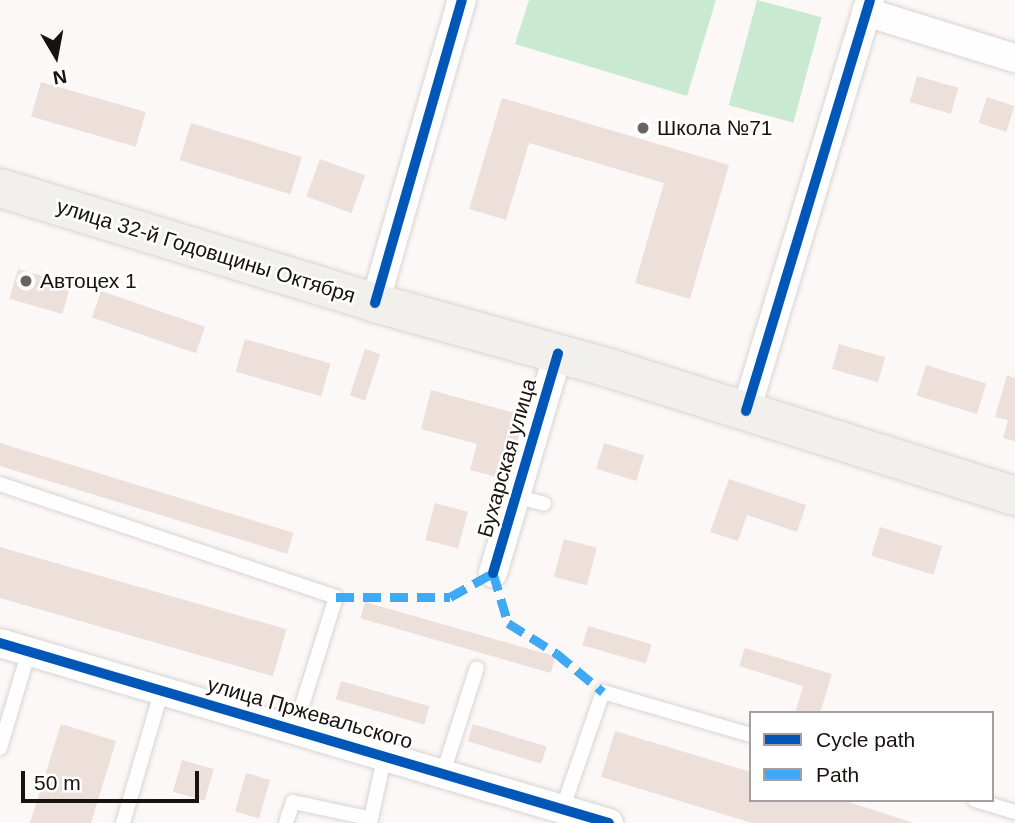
<!DOCTYPE html>
<html>
<head>
<meta charset="utf-8">
<style>
  body { margin:0 }
  #map { position:relative; width:1015px; height:823px; overflow:hidden; background:#fcf8f7; font-family:Arial,sans-serif }
  div>[style] { position:absolute }
  [style*='--x'] { left:calc(var(--x)*1px); top:calc(var(--y)*1px); width:calc(var(--w)*1px); rotate:calc(var(--a)*1deg) }
  .green>* { inset:0; background:#c9ead0; transform-origin:0 0 }
  .building>* { inset:0; background:#eddfda; transform-origin:0 0 }
  .roads { filter:drop-shadow(0 0 2px #d9d4d2) drop-shadow(0 0 2px #d9d4d2) }
  .lane>* { height:14px; margin:-7px; padding:0 7px; transform-origin:7px; border-radius:7px; background:#fffefe }
  .street>* { height:28px; margin:-14px; padding:0 14px; transform-origin:14px; border-radius:14px; background:#fffefe }
  .secondary>* { height:38px; margin:-19px; padding:0 19px; transform-origin:19px; border-radius:19px; background:#f1f0ed }
  .quiet>* { height:9px; margin-top:-4.5px; transform-origin:0; background:repeating-linear-gradient(90deg,#3fa9f5 0 18px,transparent 0 27px) }
  .cycleway>* { height:10px; margin:-5px; padding:0 5px; transform-origin:5px; border-radius:5px; background:#0057b8 }
  .dots>* { width:19px; height:19px; translate:-50% -50%; box-sizing:border-box; border:4px solid #fff; border-radius:50% }
  span { translate:-50% -50%; white-space:nowrap; text-align:center; line-height:1.15; -webkit-text-stroke:5px #fff; paint-order:stroke }
  .poi-label { font-size:21px; color:#181210 }
  .left { translate:0 -50%; text-align:left }
  .street-label { font-size:21px; color:#181210 }
  .legend { position:absolute; left:749px; top:711px; width:245px; height:91px; box-sizing:border-box; background:#fff; border:2px solid #a3a09f; margin:0; padding:9px 12px; list-style:none; font-size:21px; color:#181210 }
  .legend li { display:flex; align-items:center; gap:14px; height:35px }
  .legend b { width:35px; border:2px solid #a3a09f }
  .north { position:absolute; left:21px; top:21px; width:70px; height:70px; -webkit-text-stroke:5px #fff; paint-order:stroke; rotate:170deg; font-size:19px; font-weight:700; line-height:28px; text-align:center; color:#181210 }
  .north::after { content:''; display:block; margin:auto; width:24px; height:32px; background:#181210; clip-path:polygon(50% 0,100% 100%,50% 72%,0 100%) }
  .scale { position:absolute; left:21px; top:771px; width:178px; height:32px; box-sizing:border-box; border:4px solid #181210; border-top:0; padding-left:9px; font-size:21px; line-height:24px; white-space:nowrap; color:#181210; -webkit-text-stroke:5px #fff; paint-order:stroke }
</style>
</head>
<body>
<div id="map">
  <div class="green">
    <i style="clip-path:polygon(529px 0,716px 0,687px 96px,515px 44px)"></i>
    <i style="left:757px;top:0;width:67px;height:109px;rotate:15deg"></i>
  </div>
  <div class="building">
    <i style="left:917px;top:76px;width:43px;height:27px;rotate:16deg"></i>
    <i style="left:41px;top:82px;width:109px;height:36px;rotate:16deg"></i>
    <i style="left:987px;top:97px;width:29px;height:27px;rotate:18deg"></i>
    <i style="clip-path:polygon(502px 98px,729px 165px,690px 299px,635px 283px,664px 183px,529px 143px,506px 220px,469px 209px)"></i>
    <i style="left:191px;top:123px;width:116px;height:39px;rotate:17deg"></i>
    <i style="left:320px;top:159px;width:48px;height:40px;rotate:20deg"></i>
    <i style="left:18px;top:269px;width:55px;height:31px;rotate:16deg"></i>
    <i style="left:101px;top:291px;width:110px;height:28px;rotate:19deg"></i>
    <i style="left:245px;top:339px;width:89px;height:34px;rotate:16deg"></i>
    <i style="left:839px;top:344px;width:48px;height:26px;rotate:16deg"></i>
    <i style="left:365px;top:349px;width:16px;height:49px;rotate:18deg"></i>
    <i style="left:926px;top:365px;width:63px;height:32px;rotate:17deg"></i>
    <i style="clip-path:polygon(1007px 375px,1015px 378px,1015px 441px,1003px 438px,1008px 420px,995px 417px)"></i>
    <i style="clip-path:polygon(431px 390px,522px 415px,505px 479px,470px 470px,477px 444px,421px 429px)"></i>
    <i style="left:0;top:443px;width:307px;height:22px;rotate:17deg"></i>
    <i style="left:604px;top:443px;width:42px;height:27px;rotate:17deg"></i>
    <i style="clip-path:polygon(729px 479px,806px 505px,797px 532px,747px 515px,738px 541px,710px 532px)"></i>
    <i style="left:435px;top:503px;width:34px;height:38px;rotate:15deg"></i>
    <i style="left:880px;top:527px;width:65px;height:30px;rotate:17deg"></i>
    <i style="left:564px;top:539px;width:34px;height:39px;rotate:15deg"></i>
    <i style="left:0;top:547px;width:298px;height:49px;rotate:16deg"></i>
    <i style="left:365px;top:602px;width:198px;height:17px;rotate:16deg"></i>
    <i style="left:588px;top:626px;width:66px;height:20px;rotate:16deg"></i>
    <i style="clip-path:polygon(745px 648px,832px 674px,820px 713px,795px 713px,803px 686px,739px 666px)"></i>
    <i style="left:341px;top:681px;width:92px;height:19px;rotate:16deg"></i>
    <i style="clip-path:polygon(61px 724px,116px 741px,91px 823px,30px 823px)"></i>
    <i style="left:473px;top:724px;width:77px;height:18px;rotate:17deg"></i>
    <i style="clip-path:polygon(615px 731px,751px 772px,751px 800px,842px 800px,914px 823px,752px 823px,601px 777px)"></i>
    <i style="left:182px;top:760px;width:33px;height:33px;rotate:16deg"></i>
    <i style="left:246px;top:773px;width:25px;height:40px;rotate:16deg"></i>
  </div>
  <div class="roads">
    <div class="lane">
      <i style="--x:0;--y:484;--w:354;--a:18.6"></i>
      <i style="--x:336;--y:597;--w:137;--a:107.4"></i>
      <i style="--x:515;--y:496;--w:30;--a:15"></i>
      <i style="--x:0;--y:748;--w:101;--a:-73.4"></i>
      <i style="--x:443;--y:773;--w:110;--a:-72.1"></i>
      <i style="--x:975;--y:800;--w:42;--a:16.7"></i>
      <i style="--x:561;--y:813;--w:128;--a:-70.9"></i>
      <i style="--x:603;--y:692;--w:154;--a:16.2"></i>
      <i style="--x:123;--y:823;--w:139;--a:-73.7"></i>
      <i style="--x:286;--y:823;--w:22;--a:-72"></i>
      <i style="--x:293;--y:802;--w:77;--a:12"></i>
      <i style="--x:370;--y:823;--w:71;--a:-77.7"></i>
    </div>
    <div class="street">
      <i style="--x:866;--y:12;--w:156;--a:17.2"></i>
      <i style="--x:375;--y:303;--w:315;--a:-74"></i>
      <i style="--x:746;--y:411;--w:429;--a:-73.2"></i>
      <i style="--x:493;--y:573;--w:229;--a:-73.5"></i>
      <i style="--x:0;--y:643;--w:635;--a:16.47"></i>
    </div>
    <div class="secondary">
      <i style="--x:0;--y:188;--w:392;--a:17"></i>
      <i style="--x:375;--y:303;--w:243;--a:15.5"></i>
      <i style="--x:609;--y:368;--w:426;--a:17.5"></i>
    </div>
  </div>
  <div class="quiet">
    <i style="--x:336;--y:597;--w:114;--a:0"></i>
    <i style="--x:450;--y:597;--w:49;--a:-29.2"></i>
    <i style="--x:493;--y:573;--w:52;--a:73.3"></i>
    <i style="--x:508;--y:623;--w:57;--a:32"></i>
    <i style="--x:556;--y:653;--w:61;--a:39.7"></i>
  </div>
  <div class="cycleway">
    <i style="--x:375;--y:303;--w:315;--a:-74"></i>
    <i style="--x:746;--y:411;--w:429;--a:-73.2"></i>
    <i style="--x:493;--y:573;--w:229;--a:-73.5"></i>
    <i style="--x:0;--y:643;--w:635;--a:16.47"></i>
  </div>
  <div class="dots">
    <i style="left:643px;top:128px;background:#686261"></i>
    <i style="left:26px;top:281px;background:#686261"></i>
  </div>
  <div class="poi-label">
    <span class="left" style="left:657px;top:128px">Школа №71</span>
    <span class="left" style="left:40px;top:281px">Автоцех 1</span>
  </div>
  <div class="street-label">
    <span style="left:206px;top:251px;rotate:17deg">улица 32-й Годовщины Октября</span>
    <span style="left:507px;top:458px;rotate:-74deg">Бухарская улица</span>
    <span style="left:310px;top:713px;rotate:16deg">улица Пржевальского</span>
  </div>
  <ul class="legend">
  <li><b style="height:9px;background:#0057b8"></b>Cycle path</li>
  <li><b style="height:9px;background:#3fa9f5"></b>Path</li>
  </ul>
  <div class="north">N</div>
  <div class="scale">50 m</div>
</div>
</body>
</html>
